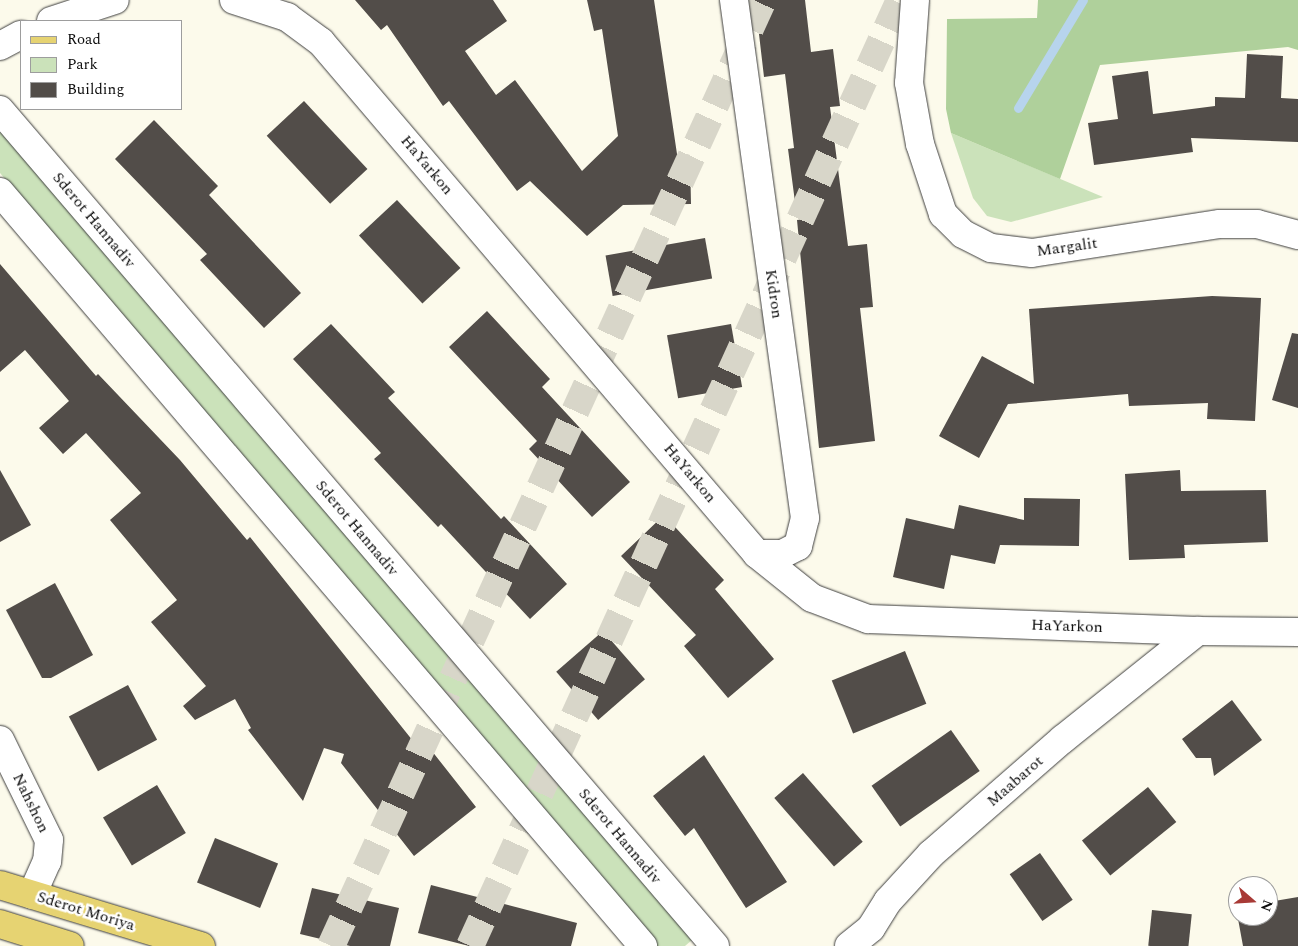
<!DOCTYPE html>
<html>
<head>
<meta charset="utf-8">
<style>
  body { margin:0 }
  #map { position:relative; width:1298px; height:946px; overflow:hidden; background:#fcfaeb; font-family:Spectral,serif }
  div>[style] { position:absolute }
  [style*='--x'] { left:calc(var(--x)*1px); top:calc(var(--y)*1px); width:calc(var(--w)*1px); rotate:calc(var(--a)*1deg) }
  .green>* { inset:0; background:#cbe2ba }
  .forest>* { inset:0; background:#afd09b }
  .stream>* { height:9px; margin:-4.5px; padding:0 4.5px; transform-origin:4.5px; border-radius:4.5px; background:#b7d4ed }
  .building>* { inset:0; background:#524d49; transform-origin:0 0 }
  .highway-tunnel>* { height:28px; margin-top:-14px; transform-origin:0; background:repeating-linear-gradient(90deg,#d8d6c9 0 28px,transparent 0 42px) }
  .roads { filter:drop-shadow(0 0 1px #3e3e3e) drop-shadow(0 0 1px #3e3e3e) }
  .minor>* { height:28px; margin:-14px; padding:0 14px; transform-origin:14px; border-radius:14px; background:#fff }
  .major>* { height:28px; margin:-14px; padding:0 14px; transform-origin:14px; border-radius:14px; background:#e6d372 }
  span { translate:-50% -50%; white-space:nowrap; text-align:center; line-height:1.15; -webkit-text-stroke:5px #fff; paint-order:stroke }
  .street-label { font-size:16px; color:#0b0b0b }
  .legend { position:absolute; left:20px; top:20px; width:162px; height:90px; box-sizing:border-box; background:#fff; border:1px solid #9d9d9d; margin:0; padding:6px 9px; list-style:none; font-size:15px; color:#0b0b0b }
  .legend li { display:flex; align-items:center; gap:10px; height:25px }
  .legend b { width:25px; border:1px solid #9d9d9d }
  .north { position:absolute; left:1228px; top:876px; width:50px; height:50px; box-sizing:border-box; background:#fff; border:1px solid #9d9d9d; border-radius:50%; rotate:109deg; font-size:14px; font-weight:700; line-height:20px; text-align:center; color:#0b0b0b }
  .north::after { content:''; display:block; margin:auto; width:18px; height:22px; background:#a83a36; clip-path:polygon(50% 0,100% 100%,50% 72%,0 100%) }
</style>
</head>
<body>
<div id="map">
  <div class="green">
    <i style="clip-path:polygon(0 123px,692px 940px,685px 946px,654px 946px,0 173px)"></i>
    <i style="clip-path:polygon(951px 133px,1103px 197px,1011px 222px,987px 216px,973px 198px)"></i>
  </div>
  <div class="forest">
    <i style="clip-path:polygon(1038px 0,1298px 0,1298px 50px,1288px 47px,1100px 65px,1060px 179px,951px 133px,946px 109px,947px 19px,1037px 18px)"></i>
  </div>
  <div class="stream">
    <i style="--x:1018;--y:108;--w:126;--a:-59"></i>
  </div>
  <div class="building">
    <i style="clip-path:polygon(355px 0,493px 0,507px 21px,465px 51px,496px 95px,515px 80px,582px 171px,618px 136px,602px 29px,594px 31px,587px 0,654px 0,677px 154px,690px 155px,691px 204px,623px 205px,587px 236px,530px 181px,517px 191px,449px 101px,443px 106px,387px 25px,381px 30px)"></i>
    <i style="clip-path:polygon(755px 0,805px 0,811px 52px,833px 49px,840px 106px,830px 107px,848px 246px,867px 244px,873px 307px,860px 308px,875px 441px,819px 448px,797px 220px,805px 219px,803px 202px,795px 202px,788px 149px,794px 148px,785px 74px,764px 77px)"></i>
    <i style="clip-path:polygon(1247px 54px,1283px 56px,1281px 98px,1298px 99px,1298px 142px,1191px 138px,1193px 152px,1094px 165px,1088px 123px,1118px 119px,1112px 76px,1148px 71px,1153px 114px,1215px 106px,1215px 97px,1245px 98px)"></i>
    <i style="left:304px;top:101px;width:93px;height:51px;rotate:47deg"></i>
    <i style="clip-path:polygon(154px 120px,218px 186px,209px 195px,301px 293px,264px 328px,200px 260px,207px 254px,115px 159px)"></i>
    <i style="left:397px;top:200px;width:93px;height:52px;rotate:47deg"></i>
    <i style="left:705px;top:238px;width:41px;height:101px;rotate:80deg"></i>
    <i style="clip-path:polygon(0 264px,96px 376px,98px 374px,180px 460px,247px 540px,250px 537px,417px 746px,424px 741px,476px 807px,414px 856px,341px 763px,344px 754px,324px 748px,303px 801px,248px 730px,251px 728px,235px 699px,195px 720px,183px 706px,206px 686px,151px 622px,177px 600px,110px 520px,141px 493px,86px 433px,63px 454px,39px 428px,69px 401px,25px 350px,0 372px)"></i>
    <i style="clip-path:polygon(1212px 296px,1261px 298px,1255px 421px,1207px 419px,1208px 403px,1129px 406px,1128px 394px,1008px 404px,979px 458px,939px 436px,982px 356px,1034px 384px,1029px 309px)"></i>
    <i style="clip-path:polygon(487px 311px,550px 379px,542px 387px,630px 482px,592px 517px,529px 449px,537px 441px,449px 347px)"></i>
    <i style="clip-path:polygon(331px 324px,395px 392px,388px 398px,501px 519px,504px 516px,567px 584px,530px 619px,441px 524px,438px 527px,374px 459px,381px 453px,293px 359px)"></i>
    <i style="left:731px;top:324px;width:64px;height:65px;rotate:80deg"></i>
    <i style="clip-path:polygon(1292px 333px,1298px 334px,1298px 408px,1272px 400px)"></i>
    <i style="clip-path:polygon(0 470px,31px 525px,0 542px)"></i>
    <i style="clip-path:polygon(1180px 470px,1181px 491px,1266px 490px,1268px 542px,1184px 545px,1185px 558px,1129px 560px,1125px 474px)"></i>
    <i style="clip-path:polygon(1024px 498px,1080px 499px,1079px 546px,1000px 545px,995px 564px,951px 555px,944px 589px,893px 577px,906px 518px,954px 529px,959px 505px,1024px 520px)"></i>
    <i style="clip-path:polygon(664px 515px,724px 580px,715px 589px,774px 659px,728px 698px,684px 646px,696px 635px,621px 556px)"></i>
    <i style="clip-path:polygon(55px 583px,93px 655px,51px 678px,42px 678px,6px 610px)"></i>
    <i style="left:603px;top:631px;width:64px;height:62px;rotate:49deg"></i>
    <i style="left:905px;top:651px;width:57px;height:79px;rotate:68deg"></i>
    <i style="left:128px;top:685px;width:62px;height:67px;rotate:62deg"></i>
    <i style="clip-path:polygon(1232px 700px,1262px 740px,1214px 776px,1211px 758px,1196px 758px,1182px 739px)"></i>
    <i style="left:951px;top:730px;width:50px;height:97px;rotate:55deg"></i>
    <i style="clip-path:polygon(704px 755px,787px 882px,746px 908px,694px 828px,685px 836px,653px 796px)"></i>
    <i style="left:803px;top:773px;width:91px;height:38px;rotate:49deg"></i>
    <i style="left:157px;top:785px;width:56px;height:63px;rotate:59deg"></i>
    <i style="left:1148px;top:787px;width:45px;height:85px;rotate:51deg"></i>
    <i style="left:215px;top:838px;width:68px;height:48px;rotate:22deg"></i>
    <i style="left:1040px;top:853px;width:57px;height:37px;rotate:55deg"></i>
    <i style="clip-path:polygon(431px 885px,577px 923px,571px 946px,469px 946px,418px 933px)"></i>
    <i style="clip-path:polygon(312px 888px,399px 908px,390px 946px,350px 946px,300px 934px)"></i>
    <i style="clip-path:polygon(1298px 897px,1298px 946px,1243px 946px,1236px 908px,1238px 916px,1268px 916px,1268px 902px)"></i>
    <i style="left:1152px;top:910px;width:40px;height:36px;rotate:6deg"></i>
  </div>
  <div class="highway-tunnel">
    <i style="--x:331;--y:946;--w:1040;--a:-65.46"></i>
    <i style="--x:470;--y:946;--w:1039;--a:-65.56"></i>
  </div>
  <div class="roads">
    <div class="minor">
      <i style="--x:234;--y:0;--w:56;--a:17.8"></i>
      <i style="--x:287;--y:17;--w:42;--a:36.3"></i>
      <i style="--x:321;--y:42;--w:672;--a:49.58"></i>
      <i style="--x:757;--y:554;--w:70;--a:38.7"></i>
      <i style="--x:812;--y:598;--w:60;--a:20.6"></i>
      <i style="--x:868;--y:619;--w:330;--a:2.1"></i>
      <i style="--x:1198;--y:631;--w:100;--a:0.6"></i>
      <i style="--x:734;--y:0;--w:523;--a:82.2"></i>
      <i style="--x:805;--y:518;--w:29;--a:104"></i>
      <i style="--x:798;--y:546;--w:18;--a:153"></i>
      <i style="--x:782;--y:554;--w:25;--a:180"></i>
      <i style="--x:915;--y:0;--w:83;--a:94.1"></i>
      <i style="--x:909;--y:83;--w:62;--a:79.8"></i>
      <i style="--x:920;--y:144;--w:74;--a:71.8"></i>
      <i style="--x:943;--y:214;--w:28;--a:45"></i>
      <i style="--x:963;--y:234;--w:31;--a:27"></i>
      <i style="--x:991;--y:248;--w:41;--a:7"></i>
      <i style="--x:1032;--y:253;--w:190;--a:-8.8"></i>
      <i style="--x:1220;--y:224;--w:37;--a:0"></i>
      <i style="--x:1257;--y:224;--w:42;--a:15"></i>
      <i style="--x:51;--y:21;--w:67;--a:-18.2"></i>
      <i style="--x:0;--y:46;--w:24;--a:-28"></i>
      <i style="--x:0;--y:110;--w:1100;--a:49.46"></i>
      <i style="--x:0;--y:192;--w:991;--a:49.54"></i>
      <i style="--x:0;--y:740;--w:111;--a:63.9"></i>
      <i style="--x:49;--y:840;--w:21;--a:95"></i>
      <i style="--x:47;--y:861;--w:37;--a:114"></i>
      <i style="--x:849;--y:946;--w:28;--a:-39"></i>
      <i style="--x:871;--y:928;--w:32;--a:-58"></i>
      <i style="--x:888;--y:901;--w:64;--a:-47.5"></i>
      <i style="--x:931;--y:854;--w:175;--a:-41.1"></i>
      <i style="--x:1063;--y:739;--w:173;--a:-38.7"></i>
    </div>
    <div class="major">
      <i style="--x:0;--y:885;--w:210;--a:16.9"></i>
      <i style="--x:0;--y:924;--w:73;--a:17.4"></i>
    </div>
  </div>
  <div class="street-label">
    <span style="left:427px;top:165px;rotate:50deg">HaYarkon</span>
    <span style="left:94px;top:220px;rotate:50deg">Sderot Hannadiv</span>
    <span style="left:1067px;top:247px;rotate:-8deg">Margalit</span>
    <span style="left:774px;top:294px;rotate:82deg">Kidron</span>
    <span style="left:690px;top:473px;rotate:50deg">HaYarkon</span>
    <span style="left:357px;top:528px;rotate:50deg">Sderot Hannadiv</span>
    <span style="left:1067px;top:626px;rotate:2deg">HaYarkon</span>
    <span style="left:1015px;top:781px;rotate:-41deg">Maabarot</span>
    <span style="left:31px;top:803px;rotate:64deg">Nahshon</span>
    <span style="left:620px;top:836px;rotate:50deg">Sderot Hannadiv</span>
    <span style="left:86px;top:911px;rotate:17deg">Sderot Moriya</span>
  </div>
  <ul class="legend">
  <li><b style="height:6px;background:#e6d372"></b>Road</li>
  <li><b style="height:14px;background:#cbe2ba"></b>Park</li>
  <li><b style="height:14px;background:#524d49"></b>Building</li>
  </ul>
  <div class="north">N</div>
</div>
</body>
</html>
